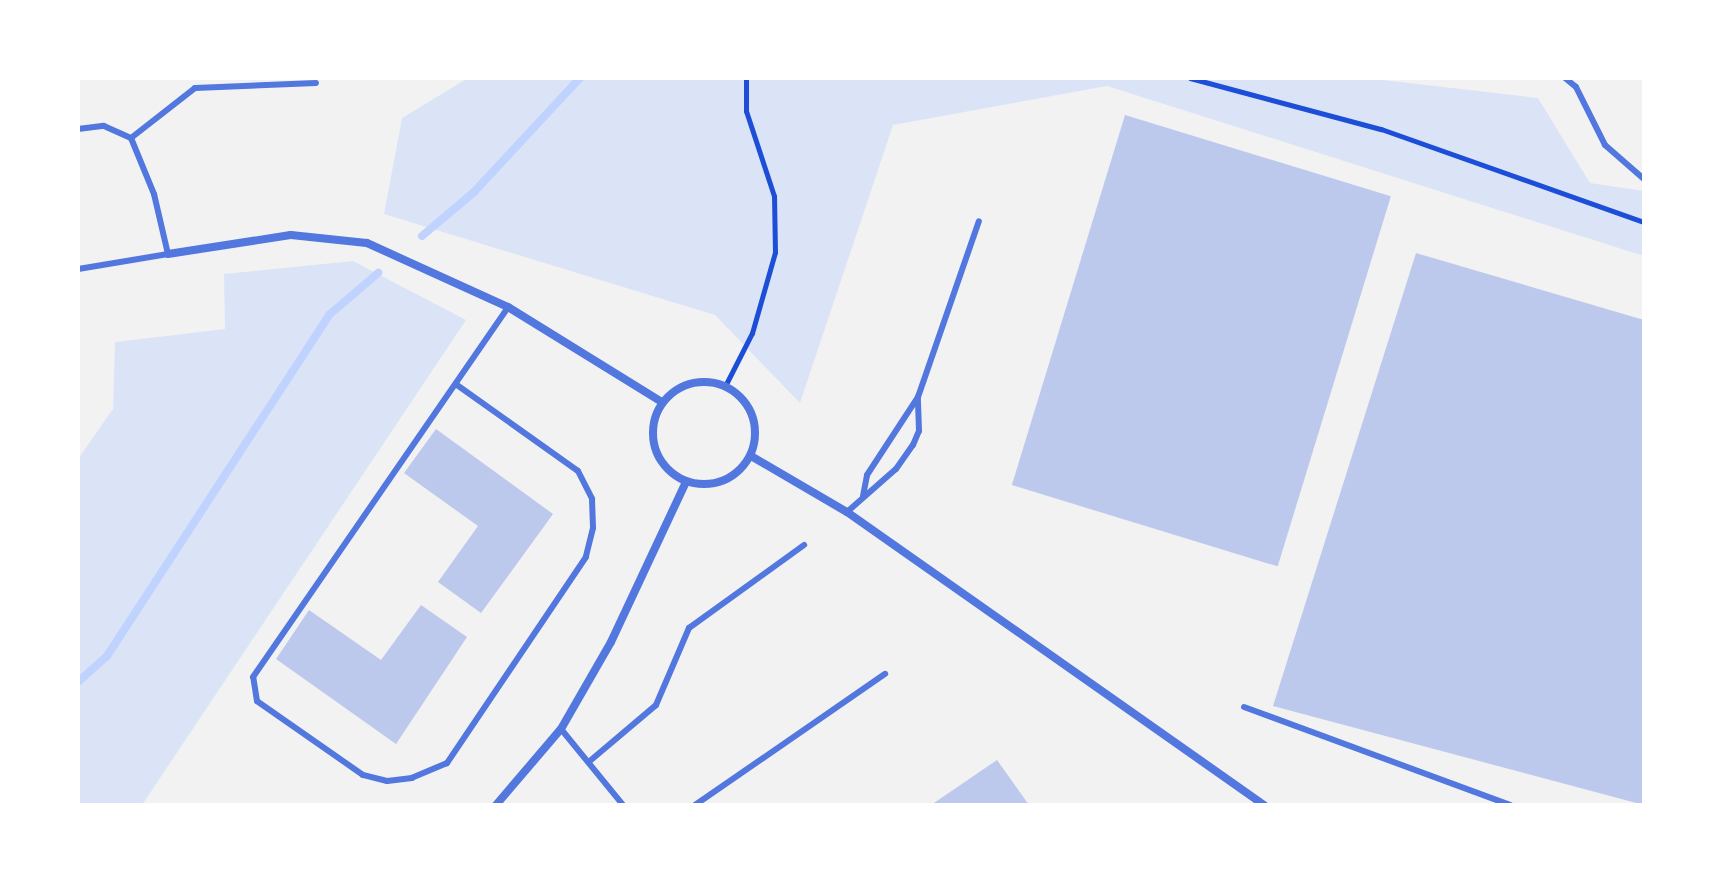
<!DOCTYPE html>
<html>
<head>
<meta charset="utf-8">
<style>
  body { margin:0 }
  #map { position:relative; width:1722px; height:883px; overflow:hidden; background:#f2f2f2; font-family:"Source Sans 3",sans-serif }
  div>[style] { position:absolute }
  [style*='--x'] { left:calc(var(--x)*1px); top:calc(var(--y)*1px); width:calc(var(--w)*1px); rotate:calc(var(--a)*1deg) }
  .green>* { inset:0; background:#dbe4f7 }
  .stream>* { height:8px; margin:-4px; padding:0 4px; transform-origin:4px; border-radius:4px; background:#bfd3fe }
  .building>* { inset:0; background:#bdc9ec; transform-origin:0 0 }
  .path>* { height:5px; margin:-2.5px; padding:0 2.5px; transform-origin:2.5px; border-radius:2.5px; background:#1d4ed8 }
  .service>* { height:6px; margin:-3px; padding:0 3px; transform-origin:3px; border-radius:3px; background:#5277de }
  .minor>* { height:8px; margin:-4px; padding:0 4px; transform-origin:4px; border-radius:4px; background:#5277de }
  .minor>.ring { margin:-4px; padding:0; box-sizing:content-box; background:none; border:8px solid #5277de; border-radius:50% }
  span { translate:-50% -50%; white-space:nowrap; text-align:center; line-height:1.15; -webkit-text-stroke:7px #fff; paint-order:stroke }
  .frame { position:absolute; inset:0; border:80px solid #fff; pointer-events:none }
</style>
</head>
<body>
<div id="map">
  <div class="green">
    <i style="clip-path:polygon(468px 78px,1365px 78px,1538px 98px,1590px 183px,1644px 191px,1644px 256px,1107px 86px,893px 125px,800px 403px,715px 315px,384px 214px,402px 118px)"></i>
    <i style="clip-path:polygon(353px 261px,466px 320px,142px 805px,78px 805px,78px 459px,113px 409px,115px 342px,225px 329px,224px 274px)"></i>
  </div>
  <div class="stream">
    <i style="--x:422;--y:236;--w:68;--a:-40.2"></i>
    <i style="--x:474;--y:192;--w:156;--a:-47.1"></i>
    <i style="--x:78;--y:682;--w:39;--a:-42"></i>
    <i style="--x:107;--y:656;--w:407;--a:-56.9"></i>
    <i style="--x:329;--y:315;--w:65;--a:-40.6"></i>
  </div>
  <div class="building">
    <i style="left:1125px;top:115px;width:278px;height:387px;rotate:17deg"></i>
    <i style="clip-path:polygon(1416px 253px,1644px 320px,1644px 805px,1273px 706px)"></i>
    <i style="clip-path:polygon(436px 429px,553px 514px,481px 613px,438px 582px,478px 526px,404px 473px)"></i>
    <i style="clip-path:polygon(421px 605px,467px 637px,396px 744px,276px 659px,309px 610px,381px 660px)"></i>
    <i style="clip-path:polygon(997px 760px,1029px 805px,931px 805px)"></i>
  </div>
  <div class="path">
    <i style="--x:1190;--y:78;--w:198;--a:15"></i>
    <i style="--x:1381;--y:129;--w:279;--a:19.5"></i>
    <i style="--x:725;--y:386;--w:59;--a:-63"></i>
    <i style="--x:752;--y:333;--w:84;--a:-74.1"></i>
    <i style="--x:775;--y:252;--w:56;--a:-91"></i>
    <i style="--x:774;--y:196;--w:89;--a:-108.2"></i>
    <i style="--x:746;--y:111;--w:33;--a:-90"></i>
  </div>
  <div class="service">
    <i style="--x:1565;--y:78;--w:14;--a:39"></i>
    <i style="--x:1576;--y:87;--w:65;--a:63.4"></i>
    <i style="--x:1605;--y:145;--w:52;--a:41.1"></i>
    <i style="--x:78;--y:129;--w:26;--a:-7"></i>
    <i style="--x:104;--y:126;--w:30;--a:24"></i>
    <i style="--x:131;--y:138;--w:61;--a:67.7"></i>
    <i style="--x:154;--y:194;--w:62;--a:76.9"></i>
    <i style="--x:168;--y:254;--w:91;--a:170.5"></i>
    <i style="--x:131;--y:138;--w:81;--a:-38"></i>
    <i style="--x:195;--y:88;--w:121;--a:-2.4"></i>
    <i style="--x:457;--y:385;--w:148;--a:35.4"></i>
    <i style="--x:578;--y:471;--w:31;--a:63"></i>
    <i style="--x:592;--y:499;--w:29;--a:88"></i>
    <i style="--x:593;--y:528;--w:30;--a:104"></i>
    <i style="--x:586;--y:557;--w:249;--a:124"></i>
    <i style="--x:447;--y:763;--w:38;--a:157"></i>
    <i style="--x:412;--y:778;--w:25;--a:173"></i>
    <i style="--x:387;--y:781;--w:25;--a:-166"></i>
    <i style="--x:363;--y:775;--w:129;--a:-145.1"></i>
    <i style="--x:257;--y:701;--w:24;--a:-99"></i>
    <i style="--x:253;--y:677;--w:449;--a:-55.4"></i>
    <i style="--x:863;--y:496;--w:21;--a:-79"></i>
    <i style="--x:867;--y:475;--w:93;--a:-56.8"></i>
    <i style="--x:918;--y:397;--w:186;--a:-70.9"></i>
    <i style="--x:847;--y:512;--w:65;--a:-41.3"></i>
    <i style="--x:896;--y:469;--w:29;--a:-55"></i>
    <i style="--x:913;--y:445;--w:15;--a:-67"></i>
    <i style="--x:919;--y:431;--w:34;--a:-92"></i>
    <i style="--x:1244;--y:707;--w:284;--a:20.2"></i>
    <i style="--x:561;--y:729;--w:98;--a:50.8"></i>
    <i style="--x:591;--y:760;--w:85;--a:-40.2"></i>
    <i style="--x:656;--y:705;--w:84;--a:-66.8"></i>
    <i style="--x:689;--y:628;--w:142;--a:-35.8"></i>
    <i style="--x:695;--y:805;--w:231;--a:-34.6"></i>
  </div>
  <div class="minor">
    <i style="--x:168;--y:254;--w:124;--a:-8.8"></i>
    <i style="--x:291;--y:235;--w:76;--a:6"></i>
    <i style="--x:367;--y:243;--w:155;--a:24.4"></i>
    <i style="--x:508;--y:307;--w:181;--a:31.7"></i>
    <i class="ring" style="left:653px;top:382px;width:94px;height:94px"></i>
    <i style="--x:751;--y:456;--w:111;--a:30.3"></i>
    <i style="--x:847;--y:512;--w:510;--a:35.09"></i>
    <i style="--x:496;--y:805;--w:100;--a:-49.5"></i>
    <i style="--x:561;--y:729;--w:100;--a:-60.1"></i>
    <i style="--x:611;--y:642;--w:177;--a:-64.9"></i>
  </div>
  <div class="frame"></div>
</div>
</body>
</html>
